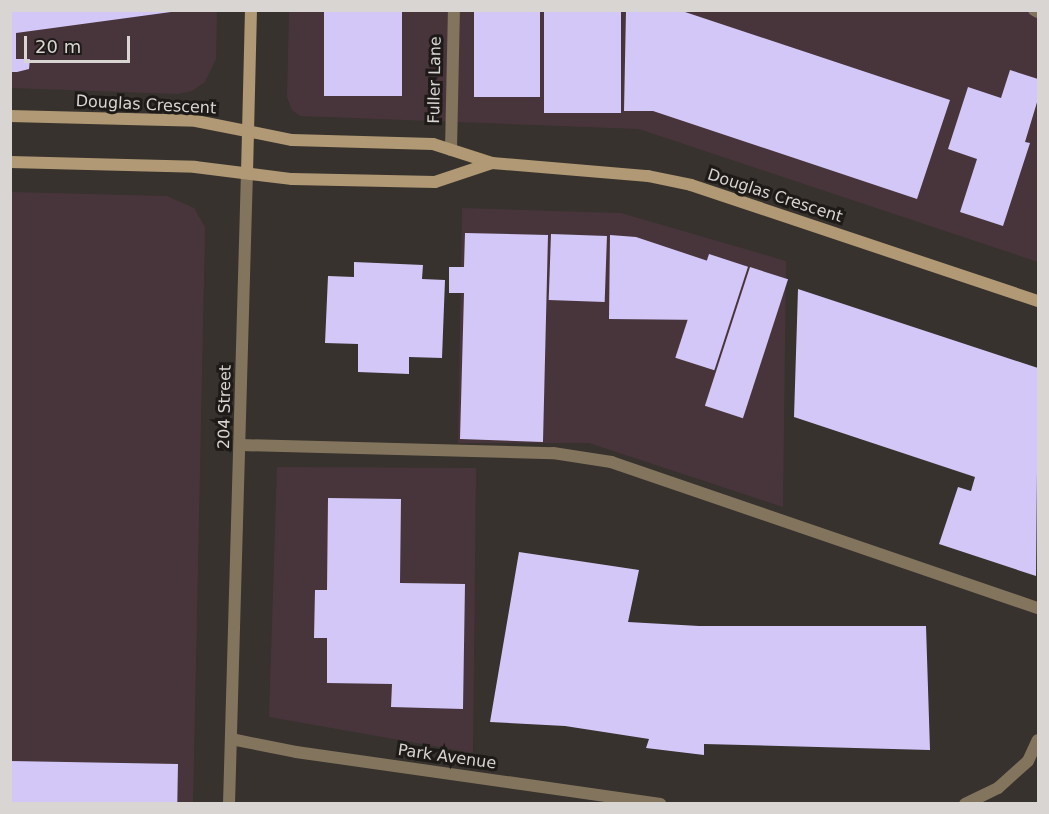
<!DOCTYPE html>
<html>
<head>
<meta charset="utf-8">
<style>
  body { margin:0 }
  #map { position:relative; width:1049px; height:814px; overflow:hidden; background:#37322d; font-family:"DejaVu Sans",sans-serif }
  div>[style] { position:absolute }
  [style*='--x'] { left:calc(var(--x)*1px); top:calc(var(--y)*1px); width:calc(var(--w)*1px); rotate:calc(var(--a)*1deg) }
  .commercial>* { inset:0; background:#48353c }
  .building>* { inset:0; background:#d3c7f8; transform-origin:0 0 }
  .service>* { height:12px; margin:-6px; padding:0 6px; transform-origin:6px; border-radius:6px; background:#83745d }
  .minor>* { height:12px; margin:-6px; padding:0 6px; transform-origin:6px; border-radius:6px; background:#83745d }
  .tertiary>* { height:12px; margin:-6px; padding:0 6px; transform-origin:6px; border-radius:6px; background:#83745d }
  .secondary>* { height:12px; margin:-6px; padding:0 6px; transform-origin:6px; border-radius:6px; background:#b09974 }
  span { translate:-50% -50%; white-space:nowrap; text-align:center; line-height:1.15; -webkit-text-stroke:6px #1d1a18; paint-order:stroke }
  .street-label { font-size:16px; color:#d8d5d2 }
  .frame { position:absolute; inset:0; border:12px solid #d8d5d2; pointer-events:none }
  .scale { position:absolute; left:24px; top:36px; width:106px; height:27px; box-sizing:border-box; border:3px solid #d8d5d2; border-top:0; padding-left:8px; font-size:18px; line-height:21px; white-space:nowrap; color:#d8d5d2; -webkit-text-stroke:4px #1d1a18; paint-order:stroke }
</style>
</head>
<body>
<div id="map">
  <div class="commercial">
    <i style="clip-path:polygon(11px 11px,217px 11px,216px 59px,205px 82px,192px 91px,178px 94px,11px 88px)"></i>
    <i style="clip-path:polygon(289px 11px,1038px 11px,1038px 262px,639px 129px,300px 116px,292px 110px,287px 97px)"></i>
    <i style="clip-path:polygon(11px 192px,167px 196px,194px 208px,205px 227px,193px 803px,11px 804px)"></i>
    <i style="clip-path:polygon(462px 208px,621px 213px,786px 261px,783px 507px,589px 443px,458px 443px)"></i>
    <i style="clip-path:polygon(277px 467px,476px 468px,473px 753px,269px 717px)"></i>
  </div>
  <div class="building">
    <i style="clip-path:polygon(10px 10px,171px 10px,171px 12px,16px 33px,16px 59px,30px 59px,29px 69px,17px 72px,10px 72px)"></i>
    <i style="left:324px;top:10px;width:78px;height:86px"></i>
    <i style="left:474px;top:10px;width:66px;height:87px"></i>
    <i style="left:544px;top:10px;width:77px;height:103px"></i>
    <i style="clip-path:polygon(626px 10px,679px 10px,950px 100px,917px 199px,653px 111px,624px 111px)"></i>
    <i style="clip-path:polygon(1010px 70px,1038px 79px,1038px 99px,1025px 142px,1030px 143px,1003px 226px,960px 212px,977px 159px,948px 149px,968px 87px,1001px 98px)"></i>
    <i style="clip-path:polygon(465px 233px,548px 235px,543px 442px,460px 439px,464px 293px,449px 293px,449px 267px,464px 267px)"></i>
    <i style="left:551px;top:234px;width:56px;height:66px;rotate:2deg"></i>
    <i style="clip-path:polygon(610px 235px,636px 237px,708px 261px,707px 320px,609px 319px)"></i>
    <i style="left:709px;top:254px;width:41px;height:109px;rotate:18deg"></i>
    <i style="clip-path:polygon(354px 262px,423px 265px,422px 279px,445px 280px,442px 358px,409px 357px,409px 374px,358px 372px,358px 344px,325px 343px,328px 276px,354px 277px)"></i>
    <i style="left:750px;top:267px;width:40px;height:146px;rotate:18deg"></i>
    <i style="clip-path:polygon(798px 289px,1038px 368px,1036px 576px,939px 544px,958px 487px,971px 491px,975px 477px,794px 417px)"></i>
    <i style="clip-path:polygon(328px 498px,401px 499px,400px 583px,465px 584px,463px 709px,391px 707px,392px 684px,327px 683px,327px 638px,314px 638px,315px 590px,327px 590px)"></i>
    <i style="clip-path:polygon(519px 552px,639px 570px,628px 622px,699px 626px,926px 626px,930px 750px,704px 744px,704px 755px,646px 748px,649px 739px,565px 726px,490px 722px)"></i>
    <i style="left:10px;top:761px;width:168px;height:43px;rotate:1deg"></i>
  </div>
  <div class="service">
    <i style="--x:1034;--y:10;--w:4;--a:27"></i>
    <i style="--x:451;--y:150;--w:140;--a:-88.8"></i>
    <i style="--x:241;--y:445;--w:312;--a:1.5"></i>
    <i style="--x:553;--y:453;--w:59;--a:8.8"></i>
    <i style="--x:611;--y:462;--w:451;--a:18.9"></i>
  </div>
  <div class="minor">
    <i style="--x:231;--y:739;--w:66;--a:11.3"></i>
    <i style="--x:296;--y:752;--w:368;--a:8.1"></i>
    <i style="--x:965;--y:804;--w:37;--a:-26"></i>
    <i style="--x:998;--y:788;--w:40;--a:-42"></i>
    <i style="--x:1028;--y:761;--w:23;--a:-65"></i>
  </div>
  <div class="tertiary">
    <i style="--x:229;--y:804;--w:631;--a:-88.37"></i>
  </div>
  <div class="secondary">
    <i style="--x:10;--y:116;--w:186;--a:1.5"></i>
    <i style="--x:196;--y:121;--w:98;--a:11.2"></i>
    <i style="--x:292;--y:140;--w:141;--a:1.6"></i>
    <i style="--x:433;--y:144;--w:62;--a:17.9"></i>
    <i style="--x:492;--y:163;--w:157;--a:4.8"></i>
    <i style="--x:648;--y:176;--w:44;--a:11.8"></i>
    <i style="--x:691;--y:185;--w:366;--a:18.5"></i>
    <i style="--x:10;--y:162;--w:185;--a:1.5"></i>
    <i style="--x:195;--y:167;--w:98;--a:7.1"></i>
    <i style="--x:292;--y:179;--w:143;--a:1.2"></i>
    <i style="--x:435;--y:182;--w:60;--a:-18.4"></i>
    <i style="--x:247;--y:173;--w:163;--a:-88.6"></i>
  </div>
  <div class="street-label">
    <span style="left:435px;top:80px;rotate:-89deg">Fuller Lane</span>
    <span style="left:146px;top:105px;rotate:3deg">Douglas Crescent</span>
    <span style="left:775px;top:196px;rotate:18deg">Douglas Crescent</span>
    <span style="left:225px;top:407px;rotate:-89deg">204 Street</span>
    <span style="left:447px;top:757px;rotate:8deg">Park Avenue</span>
  </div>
  <div class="frame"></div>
  <div class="scale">20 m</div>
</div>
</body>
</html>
